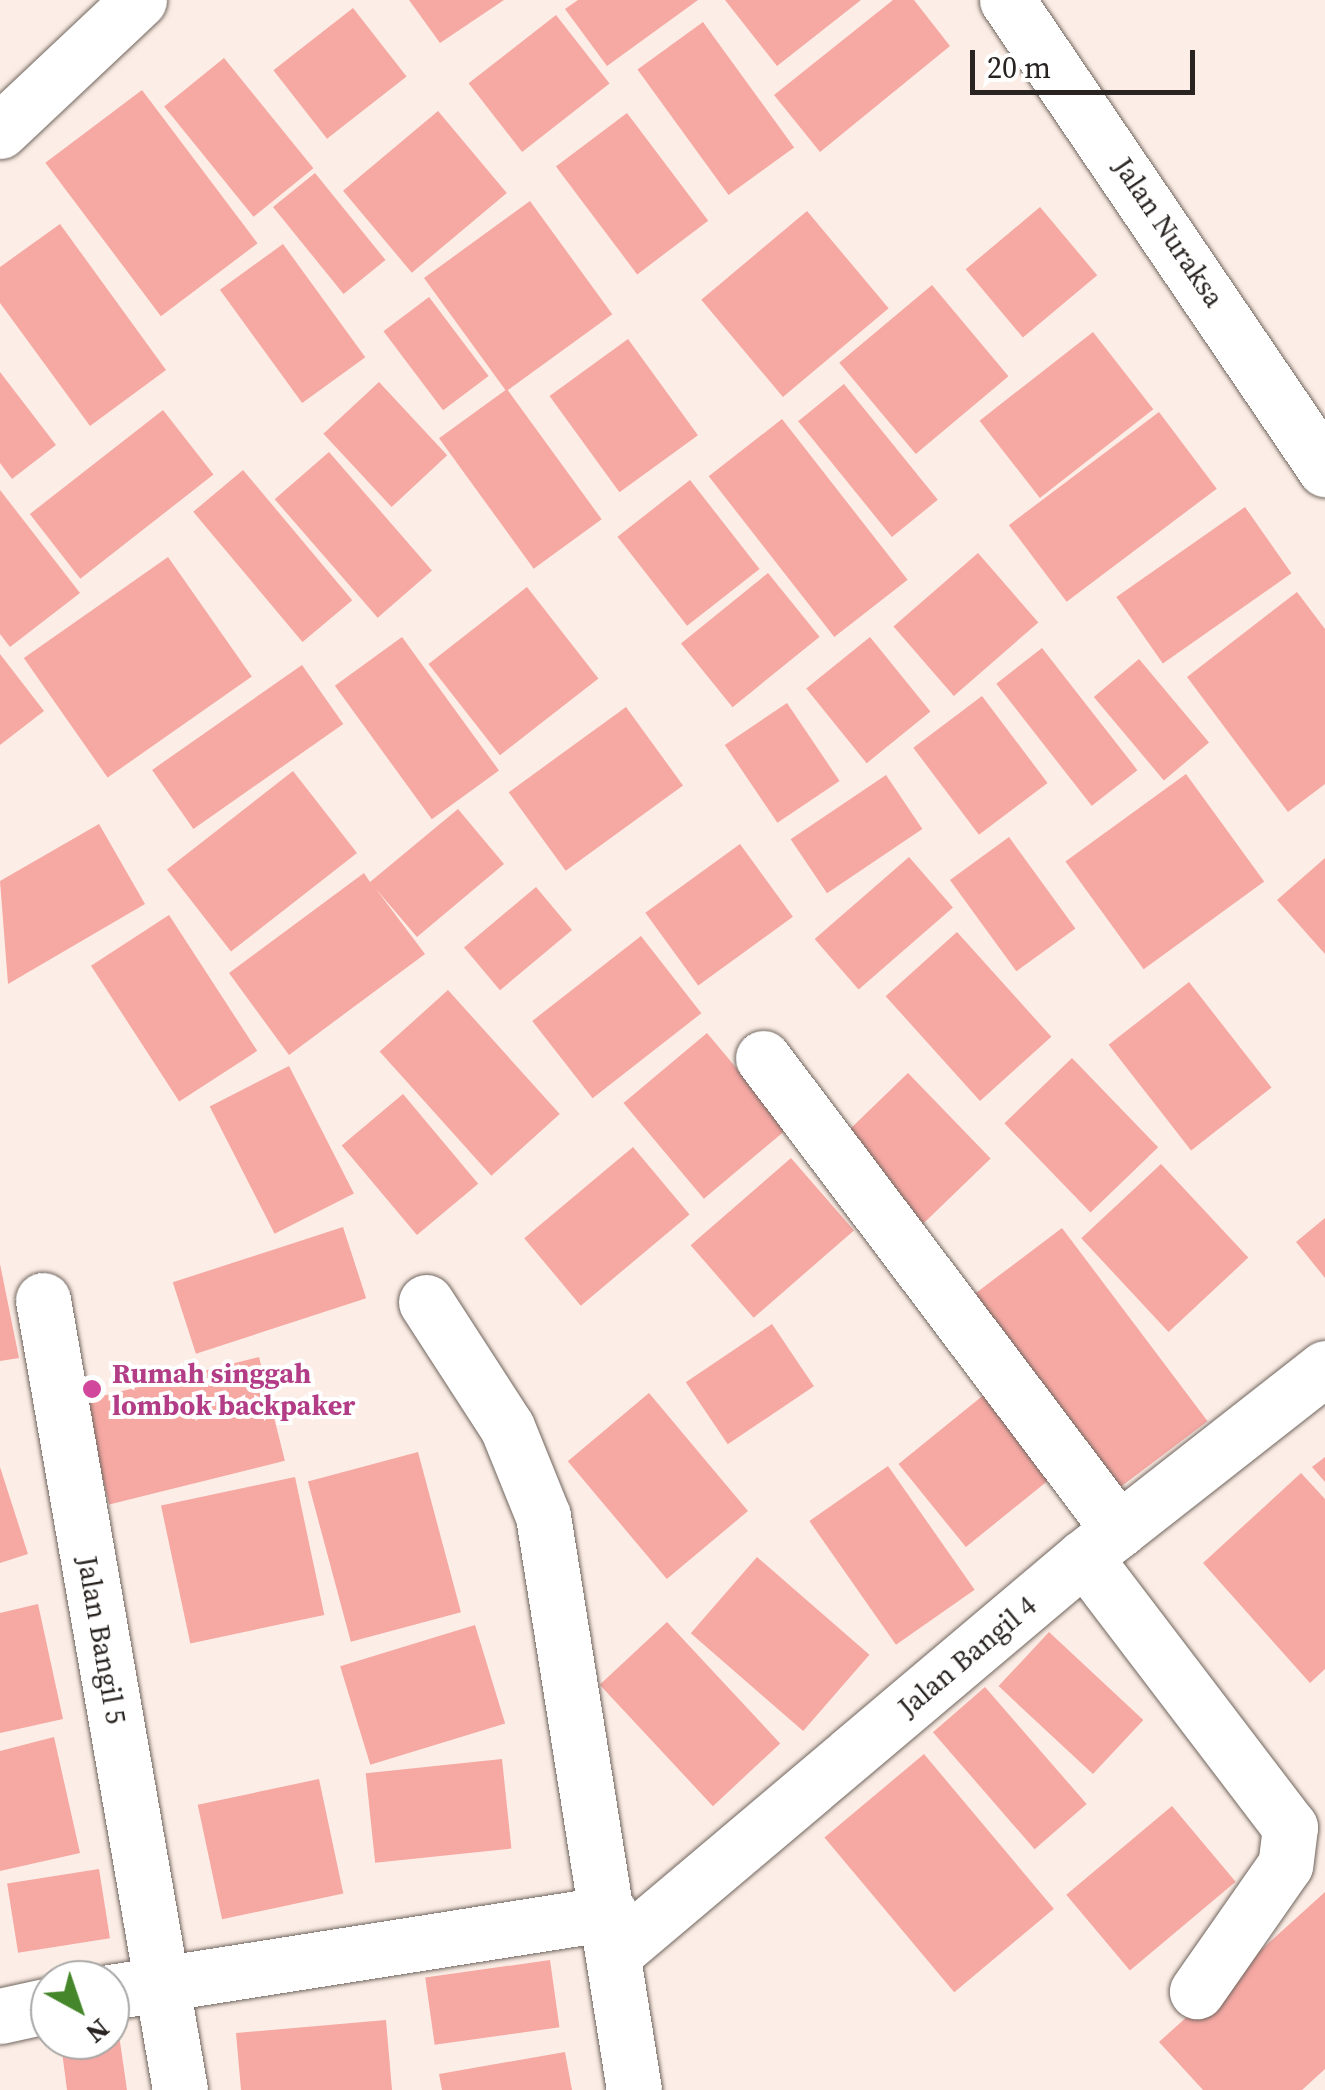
<!DOCTYPE html>
<html>
<head>
<meta charset="utf-8">
<style>
  body { margin:0 }
  #map { position:relative; width:1325px; height:2090px; overflow:hidden; background:#fceee6; font-family:"Source Serif 4",serif }
  div>[style] { position:absolute }
  [style*='--x'] { left:calc(var(--x)*1px); top:calc(var(--y)*1px); width:calc(var(--w)*1px); rotate:calc(var(--a)*1deg) }
  .building>* { inset:0; background:#f6a8a3; transform-origin:0 0 }
  .roads { filter:drop-shadow(0 0 2px #70655e) drop-shadow(0 0 2px #70655e) }
  .minor>* { height:55px; margin:-27.5px; padding:0 27.5px; transform-origin:27.5px; border-radius:27.5px; background:#fff }
  .tertiary>* { height:55px; margin:-27.5px; padding:0 27.5px; transform-origin:27.5px; border-radius:27.5px; background:#fff }
  .dots>* { width:28px; height:28px; translate:-50% -50%; box-sizing:border-box; border:5px solid #fff; border-radius:50% }
  span { translate:-50% -50%; white-space:nowrap; text-align:center; line-height:1.15; -webkit-text-stroke:8px #fff; paint-order:stroke }
  .street-label { font-size:28px; color:#292421 }
  .hotel-label { font-size:28px; color:#b23c85; font-weight:700 }
  .left { translate:0 -50%; text-align:left }
  .north { position:absolute; left:30px; top:1960px; width:100px; height:100px; box-sizing:border-box; background:#fff; border:2px solid #a9a7a6; border-radius:50%; rotate:140deg; font-size:28px; font-weight:700; line-height:40px; text-align:center; color:#292421 }
  .north::after { content:''; display:block; margin:auto; width:35px; height:45px; background:#448629; clip-path:polygon(50% 0,100% 100%,50% 72%,0 100%) }
  .scale { position:absolute; left:970px; top:50px; width:225px; height:45px; box-sizing:border-box; border:5px solid #292421; border-top:0; padding-left:12px; font-size:30px; line-height:35px; white-space:nowrap; color:#292421; -webkit-text-stroke:8px #fff; paint-order:stroke }
</style>
</head>
<body>
<div id="map">
  <div class="building">
    <i style="clip-path:polygon(409px 0,504px 0,440px 43px)"></i>
    <i style="clip-path:polygon(578px 0,698px 0,607px 66px,565px 9px)"></i>
    <i style="clip-path:polygon(725px 0,861px 0,777px 66px)"></i>
    <i style="clip-path:polygon(893px 0,914px 0,950px 46px,820px 152px,774px 95px)"></i>
    <i style="left:353px;top:8px;width:87px;height:101px;rotate:52deg"></i>
    <i style="left:556px;top:15px;width:87px;height:111px;rotate:52deg"></i>
    <i style="left:703px;top:22px;width:155px;height:81px;rotate:54deg"></i>
    <i style="left:224px;top:58px;width:142px;height:77px;rotate:51deg"></i>
    <i style="left:142px;top:90px;width:192px;height:121px;rotate:53deg"></i>
    <i style="left:438px;top:111px;width:107px;height:124px;rotate:50deg"></i>
    <i style="left:627px;top:113px;width:135px;height:89px;rotate:53deg"></i>
    <i style="left:315px;top:173px;width:112px;height:54px;rotate:51deg"></i>
    <i style="left:530px;top:201px;width:140px;height:131px;rotate:54deg"></i>
    <i style="left:1040px;top:207px;width:89px;height:97px;rotate:50deg"></i>
    <i style="left:807px;top:211px;width:127px;height:138px;rotate:50deg"></i>
    <i style="clip-path:polygon(60px 224px,166px 370px,90px 426px,0 303px,0 267px)"></i>
    <i style="left:283px;top:244px;width:140px;height:78px;rotate:54deg"></i>
    <i style="left:932px;top:285px;width:119px;height:121px;rotate:50deg"></i>
    <i style="left:429px;top:297px;width:99px;height:57px;rotate:53deg"></i>
    <i style="left:1093px;top:332px;width:98px;height:144px;rotate:52deg"></i>
    <i style="left:628px;top:339px;width:119px;height:97px;rotate:54deg"></i>
    <i style="clip-path:polygon(0 372px,56px 445px,12px 479px,0 463px)"></i>
    <i style="left:379px;top:382px;width:100px;height:76px;rotate:47deg"></i>
    <i style="left:844px;top:384px;width:149px;height:59px;rotate:51deg"></i>
    <i style="left:507px;top:389px;width:161px;height:84px;rotate:54deg"></i>
    <i style="left:163px;top:410px;width:82px;height:169px;rotate:52deg"></i>
    <i style="left:1159px;top:412px;width:96px;height:188px;rotate:53deg"></i>
    <i style="left:782px;top:419px;width:204px;height:93px;rotate:52deg"></i>
    <i style="left:329px;top:452px;width:157px;height:72px;rotate:49deg"></i>
    <i style="left:243px;top:470px;width:170px;height:65px;rotate:50deg"></i>
    <i style="left:690px;top:480px;width:113px;height:92px;rotate:52deg"></i>
    <i style="clip-path:polygon(0 490px,80px 593px,10px 647px,0 634px)"></i>
    <i style="left:1245px;top:507px;width:81px;height:157px;rotate:55deg"></i>
    <i style="left:978px;top:553px;width:92px;height:112px;rotate:49deg"></i>
    <i style="left:168px;top:557px;width:146px;height:176px;rotate:55deg"></i>
    <i style="left:768px;top:573px;width:82px;height:112px;rotate:51deg"></i>
    <i style="left:527px;top:587px;width:116px;height:125px;rotate:52deg"></i>
    <i style="clip-path:polygon(1297px 592px,1325px 629px,1325px 784px,1288px 812px,1187px 677px)"></i>
    <i style="left:402px;top:637px;width:165px;height:83px;rotate:54deg"></i>
    <i style="left:870px;top:637px;width:96px;height:82px;rotate:51deg"></i>
    <i style="left:1042px;top:648px;width:155px;height:58px;rotate:52deg"></i>
    <i style="clip-path:polygon(0 654px,44px 711px,0 745px)"></i>
    <i style="left:1139px;top:659px;width:109px;height:59px;rotate:50deg"></i>
    <i style="left:302px;top:665px;width:72px;height:183px;rotate:55deg"></i>
    <i style="left:982px;top:696px;width:109px;height:86px;rotate:53deg"></i>
    <i style="left:787px;top:703px;width:94px;height:75px;rotate:56deg"></i>
    <i style="left:626px;top:707px;width:97px;height:145px;rotate:54deg"></i>
    <i style="left:293px;top:771px;width:104px;height:160px;rotate:52deg"></i>
    <i style="left:1186px;top:774px;width:133px;height:149px;rotate:54deg"></i>
    <i style="left:886px;top:775px;width:65px;height:115px;rotate:56deg"></i>
    <i style="clip-path:polygon(458px 809px,504px 864px,417px 937px,376px 889px,425px 954px,289px 1055px,229px 973px,364px 873px,370px 882px)"></i>
    <i style="clip-path:polygon(99px 824px,145px 904px,8px 984px,0 881px)"></i>
    <i style="left:1009px;top:837px;width:113px;height:73px;rotate:54deg"></i>
    <i style="left:740px;top:844px;width:90px;height:117px;rotate:54deg"></i>
    <i style="left:909px;top:857px;width:67px;height:125px;rotate:49deg"></i>
    <i style="clip-path:polygon(1325px 858px,1325px 954px,1277px 900px)"></i>
    <i style="left:536px;top:887px;width:56px;height:94px;rotate:50deg"></i>
    <i style="left:169px;top:915px;width:162px;height:93px;rotate:57deg"></i>
    <i style="left:957px;top:932px;width:141px;height:96px;rotate:48deg"></i>
    <i style="left:641px;top:936px;width:98px;height:138px;rotate:52deg"></i>
    <i style="left:1189px;top:982px;width:134px;height:102px;rotate:52deg"></i>
    <i style="left:448px;top:990px;width:167px;height:92px;rotate:48deg"></i>
    <i style="left:707px;top:1033px;width:125px;height:109px;rotate:50deg"></i>
    <i style="left:1072px;top:1058px;width:124px;height:94px;rotate:46deg"></i>
    <i style="left:289px;top:1066px;width:143px;height:89px;rotate:63deg"></i>
    <i style="left:908px;top:1073px;width:119px;height:99px;rotate:46deg"></i>
    <i style="left:403px;top:1094px;width:117px;height:80px;rotate:50deg"></i>
    <i style="left:633px;top:1147px;width:88px;height:142px;rotate:50deg"></i>
    <i style="left:791px;top:1158px;width:96px;height:133px;rotate:49deg"></i>
    <i style="left:1161px;top:1164px;width:128px;height:109px;rotate:47deg"></i>
    <i style="clip-path:polygon(1325px 1218px,1325px 1278px,1296px 1242px)"></i>
    <i style="left:343px;top:1227px;width:75px;height:179px;rotate:72deg"></i>
    <i style="left:1062px;top:1228px;width:242px;height:129px;rotate:53deg"></i>
    <i style="clip-path:polygon(0 1264px,19px 1358px,0 1361px)"></i>
    <i style="left:772px;top:1324px;width:75px;height:104px;rotate:56deg"></i>
    <i style="left:259px;top:1357px;width:107px;height:181px;rotate:76deg"></i>
    <i style="left:991px;top:1389px;width:107px;height:119px;rotate:51deg"></i>
    <i style="left:649px;top:1393px;width:154px;height:106px;rotate:50deg"></i>
    <i style="left:418px;top:1452px;width:166px;height:114px;rotate:75deg"></i>
    <i style="clip-path:polygon(1325px 1457px,1325px 1482px,1312px 1467px)"></i>
    <i style="left:888px;top:1466px;width:151px;height:96px;rotate:55deg"></i>
    <i style="clip-path:polygon(0 1467px,28px 1554px,0 1563px)"></i>
    <i style="clip-path:polygon(1301px 1473px,1325px 1499px,1325px 1669px,1310px 1683px,1203px 1563px)"></i>
    <i style="left:295px;top:1477px;width:141px;height:137px;rotate:78deg"></i>
    <i style="left:757px;top:1557px;width:149px;height:101px;rotate:41deg"></i>
    <i style="clip-path:polygon(38px 1604px,63px 1719px,0 1733px,0 1613px)"></i>
    <i style="left:667px;top:1622px;width:166px;height:92px;rotate:47deg"></i>
    <i style="left:475px;top:1625px;width:103px;height:141px;rotate:73deg"></i>
    <i style="left:1049px;top:1632px;width:129px;height:74px;rotate:43deg"></i>
    <i style="left:985px;top:1687px;width:155px;height:69px;rotate:49deg"></i>
    <i style="clip-path:polygon(54px 1737px,80px 1853px,0 1871px,0 1751px)"></i>
    <i style="left:924px;top:1754px;width:202px;height:130px;rotate:50deg"></i>
    <i style="left:502px;top:1759px;width:90px;height:137px;rotate:84deg"></i>
    <i style="left:319px;top:1779px;width:117px;height:124px;rotate:78deg"></i>
    <i style="left:1172px;top:1806px;width:99px;height:138px;rotate:50deg"></i>
    <i style="left:99px;top:1869px;width:70px;height:93px;rotate:81deg"></i>
    <i style="clip-path:polygon(1325px 1892px,1325px 2069px,1302px 2090px,1203px 2090px,1159px 2042px)"></i>
    <i style="left:550px;top:1960px;width:68px;height:126px;rotate:82deg"></i>
    <i style="clip-path:polygon(386px 2020px,392px 2090px,241px 2090px,236px 2033px)"></i>
    <i style="clip-path:polygon(119px 2035px,127px 2090px,67px 2090px,61px 2044px)"></i>
    <i style="clip-path:polygon(565px 2052px,572px 2090px,442px 2090px,439px 2074px)"></i>
  </div>
  <div class="roads">
    <div class="minor">
      <i style="--x:763;--y:1058;--w:591;--a:52.98"></i>
      <i style="--x:43;--y:1300;--w:802;--a:80.16"></i>
      <i style="--x:426;--y:1302;--w:149;--a:57.1"></i>
      <i style="--x:507;--y:1427;--w:96;--a:68"></i>
      <i style="--x:543;--y:1516;--w:581;--a:80.99"></i>
      <i style="--x:1084;--y:1557;--w:340;--a:52.7"></i>
      <i style="--x:1290;--y:1827;--w:38;--a:97"></i>
      <i style="--x:1285;--y:1865;--w:154;--a:124.9"></i>
      <i style="--x:615;--y:1953;--w:614;--a:-40.18"></i>
      <i style="--x:1084;--y:1557;--w:306;--a:-38.1"></i>
      <i style="--x:110;--y:1992;--w:506;--a:-8.98"></i>
      <i style="--x:0;--y:2016;--w:51;--a:-12.4"></i>
    </div>
    <div class="tertiary">
      <i style="--x:1007;--y:0;--w:567;--a:55.86"></i>
      <i style="--x:0;--y:131;--w:191;--a:-43.3"></i>
    </div>
  </div>
  <div class="dots">
    <i style="left:92px;top:1389px;background:#d1479c"></i>
  </div>
  <div class="street-label">
    <span style="left:1169px;top:232px;rotate:56deg">Jalan Nuraksa</span>
    <span style="left:102px;top:1640px;rotate:80deg">Jalan Bangil 5</span>
    <span style="left:967px;top:1656px;rotate:-40deg">Jalan Bangil 4</span>
  </div>
  <div class="hotel-label">
    <span class="left" style="left:112px;top:1389px">Rumah singgah<br>lombok backpaker</span>
  </div>
  <div class="north">N</div>
  <div class="scale">20 m</div>
</div>
</body>
</html>
